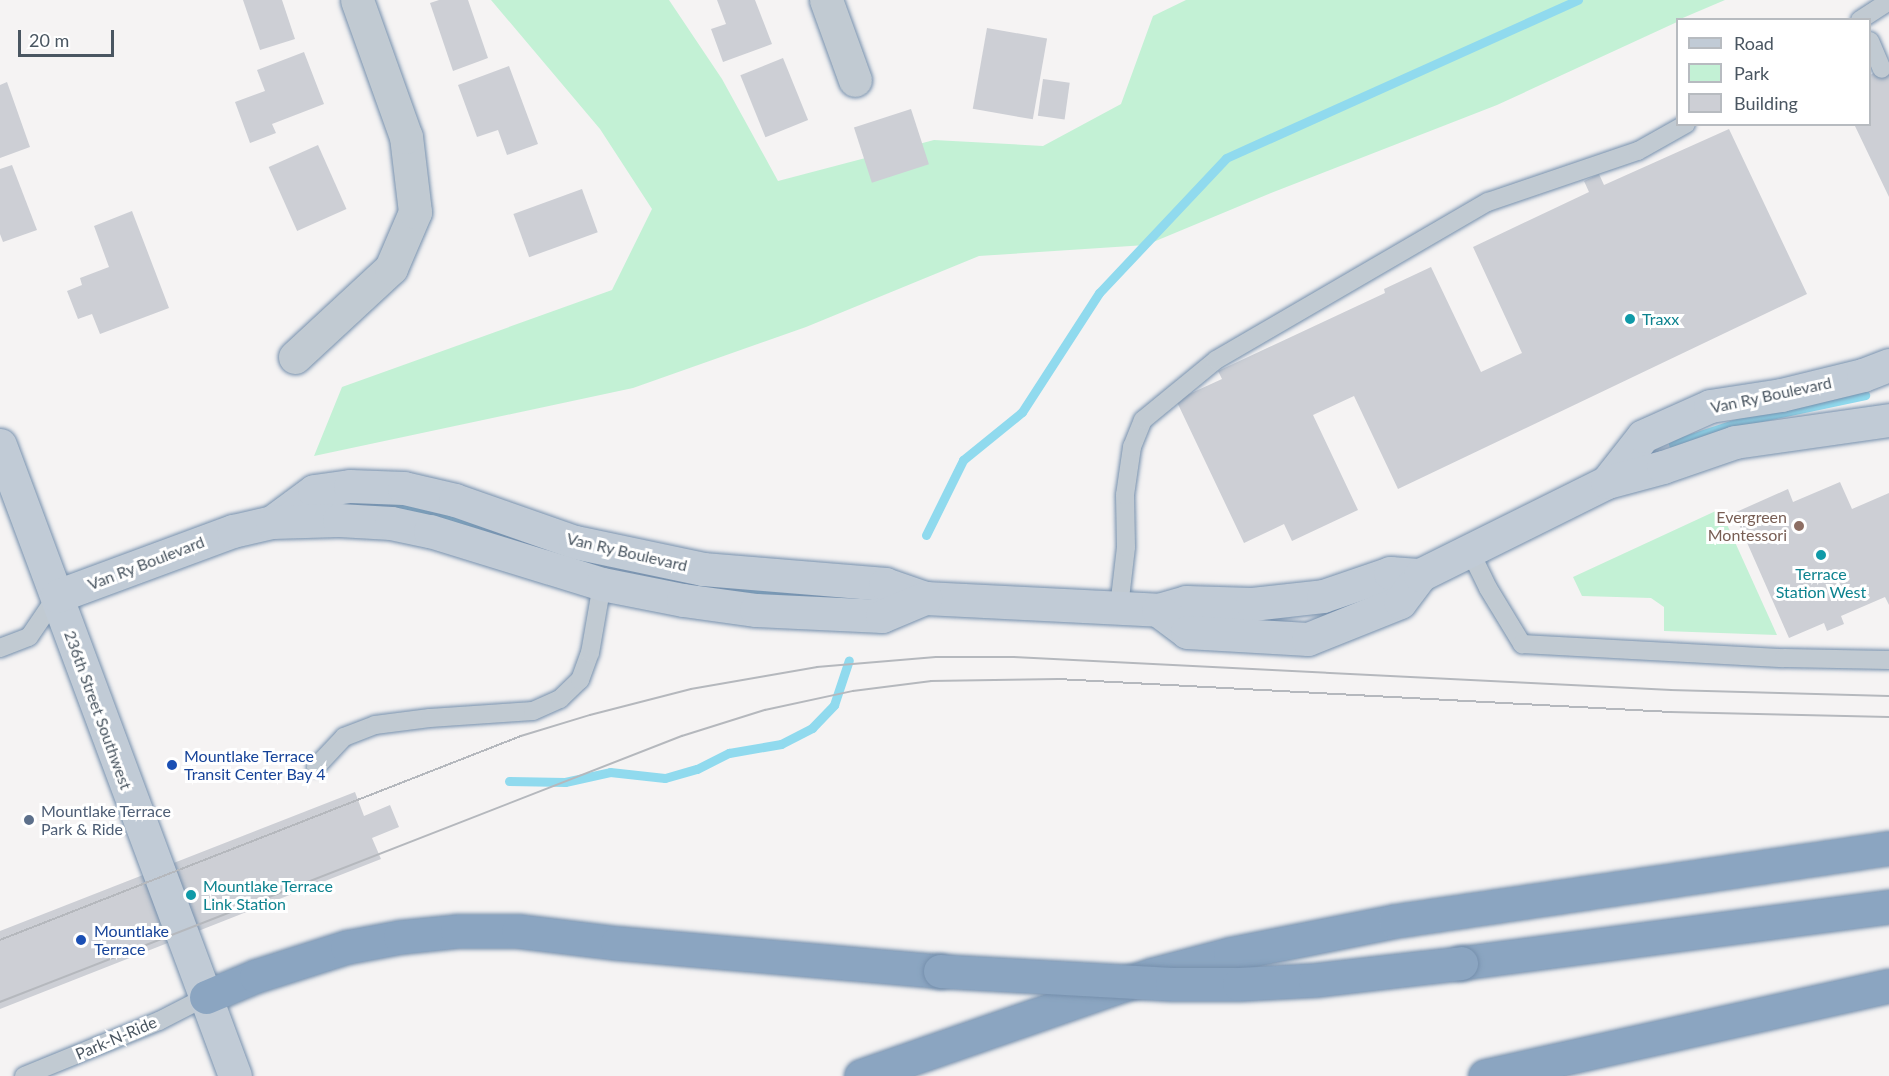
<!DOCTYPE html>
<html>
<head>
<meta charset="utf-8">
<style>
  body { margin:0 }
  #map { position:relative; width:1889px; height:1076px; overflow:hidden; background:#f5f3f3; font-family:Lato,sans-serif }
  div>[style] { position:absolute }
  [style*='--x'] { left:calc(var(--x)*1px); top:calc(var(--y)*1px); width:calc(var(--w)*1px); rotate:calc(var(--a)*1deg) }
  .green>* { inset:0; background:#c3f1d5 }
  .stream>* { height:9px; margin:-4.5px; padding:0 4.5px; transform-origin:4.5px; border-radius:4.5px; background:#90daee }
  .building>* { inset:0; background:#cdcfd5; transform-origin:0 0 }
  .roads { filter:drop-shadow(0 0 2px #7690ad) drop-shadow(0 0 2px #7690ad) }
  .lane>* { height:18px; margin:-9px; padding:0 9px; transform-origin:9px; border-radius:9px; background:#c1cad2 }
  .street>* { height:33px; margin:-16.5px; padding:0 16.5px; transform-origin:16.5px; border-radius:16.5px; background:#c1cad2 }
  .secondary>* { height:33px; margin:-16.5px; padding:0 16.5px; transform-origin:16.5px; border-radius:16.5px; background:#c1cbd6 }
  .highway>* { height:33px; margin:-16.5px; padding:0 16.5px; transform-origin:16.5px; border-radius:16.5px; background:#8ba5c1 }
  .tram>* { height:1.5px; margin:-0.75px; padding:0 0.75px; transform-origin:0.75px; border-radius:0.75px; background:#b5b8bd }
  .bridges { filter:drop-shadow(0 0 2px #7690ad) drop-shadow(0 0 2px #7690ad) }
  .highway-bridge>* { height:33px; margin:-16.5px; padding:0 16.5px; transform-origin:16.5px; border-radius:16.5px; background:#8ba5c1 }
  .dots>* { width:16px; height:16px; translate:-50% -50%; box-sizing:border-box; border:3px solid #fff; border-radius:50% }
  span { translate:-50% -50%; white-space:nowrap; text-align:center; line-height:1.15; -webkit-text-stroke:6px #fff; paint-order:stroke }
  .culture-label { font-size:16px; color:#0d838f }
  .left { translate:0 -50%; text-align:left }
  .street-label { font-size:16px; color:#4a5661 }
  .education-label { font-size:16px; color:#785e54 }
  .right { translate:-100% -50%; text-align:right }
  .transit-label { font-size:16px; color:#164399 }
  .service-label { font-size:16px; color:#4e5e75 }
  .legend { position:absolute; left:1676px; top:18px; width:195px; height:108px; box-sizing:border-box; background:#fff; border:2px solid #b7bbc0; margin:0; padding:8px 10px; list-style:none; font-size:18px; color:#4a5661 }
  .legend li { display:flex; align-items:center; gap:12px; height:30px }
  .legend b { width:30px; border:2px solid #b7bbc0 }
  .scale { position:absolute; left:18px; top:30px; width:96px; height:27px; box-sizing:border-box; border:3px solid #4a5661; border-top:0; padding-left:8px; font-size:18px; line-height:21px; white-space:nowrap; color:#4a5661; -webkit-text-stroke:4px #fff; paint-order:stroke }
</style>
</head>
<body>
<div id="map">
  <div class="green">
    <i style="clip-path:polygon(491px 0,669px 0,722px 79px,778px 181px,934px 140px,1043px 146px,1121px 104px,1153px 16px,1186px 0,1725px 0,1678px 20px,1677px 22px,1497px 105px,1271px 193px,1146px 245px,979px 256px,806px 327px,633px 388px,314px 456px,342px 387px,612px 290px,652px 209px,600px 129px)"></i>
    <i style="clip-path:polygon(1720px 509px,1777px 635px,1664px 631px,1664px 607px,1651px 598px,1582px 596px,1573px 577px)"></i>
  </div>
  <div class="stream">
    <i style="--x:1673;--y:444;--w:74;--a:-18.2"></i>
    <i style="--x:1743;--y:421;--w:125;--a:-12"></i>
    <i style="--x:342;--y:503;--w:52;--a:3.3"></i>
    <i style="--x:394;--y:506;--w:40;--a:10"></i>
    <i style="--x:433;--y:513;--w:86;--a:19.1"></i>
    <i style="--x:926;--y:535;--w:84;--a:-63.7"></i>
    <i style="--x:963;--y:460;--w:76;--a:-39.1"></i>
    <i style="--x:1022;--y:412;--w:142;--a:-57.1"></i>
    <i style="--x:1099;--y:293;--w:185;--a:-46.7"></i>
    <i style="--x:1226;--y:158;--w:386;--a:-24.2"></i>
    <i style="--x:725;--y:590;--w:106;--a:3.2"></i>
    <i style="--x:509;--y:781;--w:56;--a:1"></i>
    <i style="--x:565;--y:782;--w:46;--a:-12.5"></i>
    <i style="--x:610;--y:772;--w:55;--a:6.2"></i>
    <i style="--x:665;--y:778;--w:33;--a:-16"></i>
    <i style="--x:697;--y:769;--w:36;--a:-27"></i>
    <i style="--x:729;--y:753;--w:53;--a:-9.8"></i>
    <i style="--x:781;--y:744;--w:35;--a:-27"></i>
    <i style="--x:812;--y:728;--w:32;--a:-46"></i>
    <i style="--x:834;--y:705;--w:47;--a:-71.6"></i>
  </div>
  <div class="building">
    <i style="clip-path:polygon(243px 0,282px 0,295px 39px,260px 50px)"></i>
    <i style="clip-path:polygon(439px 0,468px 0,488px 58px,453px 71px,430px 3px)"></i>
    <i style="clip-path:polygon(717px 0,755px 0,772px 44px,723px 62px,711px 29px,726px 24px)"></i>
    <i style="left:987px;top:28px;width:61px;height:82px;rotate:10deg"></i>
    <i style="clip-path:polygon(304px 52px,324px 104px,272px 124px,276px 133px,250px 143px,235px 102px,265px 91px,257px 70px)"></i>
    <i style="left:783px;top:58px;width:67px;height:46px;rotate:68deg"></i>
    <i style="clip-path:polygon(1889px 65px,1889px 197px,1854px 124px,1870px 124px,1870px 75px)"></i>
    <i style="clip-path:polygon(509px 66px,538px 144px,507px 155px,498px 130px,477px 137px,458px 85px)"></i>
    <i style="left:1043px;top:79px;width:27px;height:37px;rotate:8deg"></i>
    <i style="clip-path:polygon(7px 82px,30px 147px,0 158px,0 85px)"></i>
    <i style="left:911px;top:109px;width:58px;height:60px;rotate:72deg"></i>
    <i style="clip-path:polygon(1729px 129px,1807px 294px,1398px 489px,1354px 396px,1313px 415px,1358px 510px,1292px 541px,1284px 524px,1244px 543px,1176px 400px,1222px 379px,1218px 371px,1385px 293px,1384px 289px,1431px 267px,1481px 372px,1522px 353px,1473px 247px,1589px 192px,1584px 181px,1599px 174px,1604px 185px)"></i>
    <i style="left:318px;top:145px;width:70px;height:54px;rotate:66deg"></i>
    <i style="clip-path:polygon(12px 165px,37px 230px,3px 242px,0 234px,0 169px)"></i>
    <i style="left:582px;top:189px;width:46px;height:73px;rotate:70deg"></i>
    <i style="clip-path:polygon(132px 211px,169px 308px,100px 334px,92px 314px,78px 319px,67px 291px,82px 285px,80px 278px,109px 267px,94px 226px)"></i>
    <i style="clip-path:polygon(1840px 482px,1852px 509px,1889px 493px,1889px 605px,1885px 597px,1841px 616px,1844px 624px,1827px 631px,1824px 623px,1789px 638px,1734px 513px,1788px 489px,1793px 502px)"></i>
    <i style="clip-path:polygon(355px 792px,364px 816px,390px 805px,399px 827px,372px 838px,381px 859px,0 1009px,0 931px)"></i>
  </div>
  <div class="roads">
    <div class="lane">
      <i style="--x:1860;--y:20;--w:35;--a:-33"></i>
      <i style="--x:1870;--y:41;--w:30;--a:67"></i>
      <i style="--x:1469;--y:549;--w:43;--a:64"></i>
      <i style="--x:1488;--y:588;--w:66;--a:58.7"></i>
      <i style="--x:1522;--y:644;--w:262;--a:3.1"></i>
      <i style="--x:1784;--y:658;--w:105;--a:1.1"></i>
      <i style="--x:1119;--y:607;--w:60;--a:-83.3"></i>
      <i style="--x:1126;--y:547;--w:52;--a:-91.1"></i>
      <i style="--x:1125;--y:495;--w:49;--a:-81.7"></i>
      <i style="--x:1132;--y:447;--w:29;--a:-68"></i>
      <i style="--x:1143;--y:420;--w:94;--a:-39.4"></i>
      <i style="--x:1216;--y:360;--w:315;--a:-30.2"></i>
      <i style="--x:1488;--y:202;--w:158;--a:-18.8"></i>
      <i style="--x:1638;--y:151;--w:55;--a:-29.4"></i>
      <i style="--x:0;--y:648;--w:31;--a:-21"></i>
      <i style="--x:29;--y:637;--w:50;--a:-55.7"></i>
      <i style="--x:316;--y:767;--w:41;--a:-47"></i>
      <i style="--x:344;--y:737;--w:33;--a:-21"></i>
      <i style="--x:375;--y:725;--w:55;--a:-7.3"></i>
      <i style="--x:430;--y:718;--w:103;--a:-3.9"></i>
      <i style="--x:533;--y:711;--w:30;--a:-24"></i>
      <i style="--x:560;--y:699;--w:28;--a:-44"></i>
      <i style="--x:580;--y:680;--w:29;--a:-70"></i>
      <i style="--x:590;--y:653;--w:70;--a:-80.1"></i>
      <i style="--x:24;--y:1076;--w:146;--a:-22.2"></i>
      <i style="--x:159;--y:1021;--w:53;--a:-27.1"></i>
    </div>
    <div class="street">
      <i style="--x:826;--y:0;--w:85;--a:70.1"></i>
      <i style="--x:295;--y:357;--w:131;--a:-42.8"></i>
      <i style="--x:391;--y:268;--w:61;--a:-66.8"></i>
      <i style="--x:415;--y:212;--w:76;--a:-96.8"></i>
      <i style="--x:406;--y:137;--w:145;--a:-109.7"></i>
    </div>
    <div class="secondary">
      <i style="--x:0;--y:445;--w:673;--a:69.57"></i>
      <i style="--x:1607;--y:482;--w:58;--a:-52"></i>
      <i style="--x:1643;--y:436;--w:73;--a:-24.1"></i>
      <i style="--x:1710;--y:406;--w:72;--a:-8.8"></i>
      <i style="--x:1781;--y:395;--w:84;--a:-13.7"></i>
      <i style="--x:1863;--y:375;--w:28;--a:-21"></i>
      <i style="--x:272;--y:522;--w:52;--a:-36.4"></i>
      <i style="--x:314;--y:491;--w:36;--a:-8"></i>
      <i style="--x:350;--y:486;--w:54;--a:2.1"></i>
      <i style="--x:404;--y:488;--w:52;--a:13.2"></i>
      <i style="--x:455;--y:500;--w:127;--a:19.3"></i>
      <i style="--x:575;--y:542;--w:131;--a:11.9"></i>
      <i style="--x:703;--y:569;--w:183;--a:4.7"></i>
      <i style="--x:885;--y:584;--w:42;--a:19.3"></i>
      <i style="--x:925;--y:598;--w:233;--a:2.9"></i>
      <i style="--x:1158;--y:610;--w:29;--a:-16"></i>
      <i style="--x:1186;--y:602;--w:66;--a:1.7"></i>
      <i style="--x:1252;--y:604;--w:71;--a:-6.4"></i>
      <i style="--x:1323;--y:596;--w:71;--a:-18.9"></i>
      <i style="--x:1390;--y:573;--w:30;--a:4"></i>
      <i style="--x:57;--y:596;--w:188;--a:-20.3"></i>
      <i style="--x:233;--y:531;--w:40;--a:-13"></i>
      <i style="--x:272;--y:522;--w:67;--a:-1.7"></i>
      <i style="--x:339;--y:520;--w:52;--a:3.3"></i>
      <i style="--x:391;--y:523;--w:40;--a:12"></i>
      <i style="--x:430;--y:531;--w:180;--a:17.1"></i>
      <i style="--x:602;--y:584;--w:83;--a:11.2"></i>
      <i style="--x:683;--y:600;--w:74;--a:7.8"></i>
      <i style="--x:756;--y:610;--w:126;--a:2.7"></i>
      <i style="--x:882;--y:616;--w:47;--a:-22.7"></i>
      <i style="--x:1158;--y:610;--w:36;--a:37"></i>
      <i style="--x:1187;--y:632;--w:121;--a:3.3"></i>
      <i style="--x:1308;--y:639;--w:99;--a:-21.9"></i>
      <i style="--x:1400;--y:602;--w:34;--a:-53"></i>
      <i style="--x:1420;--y:575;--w:209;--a:-26.4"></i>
      <i style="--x:1607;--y:482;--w:58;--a:-15"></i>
      <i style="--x:1663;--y:467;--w:76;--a:-19.1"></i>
      <i style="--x:1735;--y:442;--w:156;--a:-8.1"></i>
    </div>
    <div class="highway">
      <i style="--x:1461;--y:963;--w:432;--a:-7.5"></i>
      <i style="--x:206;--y:997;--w:54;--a:-22.8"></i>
      <i style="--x:256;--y:976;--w:96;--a:-17.7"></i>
      <i style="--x:347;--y:947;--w:54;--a:-10.7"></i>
      <i style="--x:400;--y:937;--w:57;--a:-6"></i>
      <i style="--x:457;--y:931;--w:61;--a:0"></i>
      <i style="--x:518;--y:931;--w:100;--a:6.9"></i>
      <i style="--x:617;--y:943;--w:324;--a:5"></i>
      <i style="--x:861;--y:1076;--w:307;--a:-19.2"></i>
      <i style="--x:1151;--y:975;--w:82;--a:-14.9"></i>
      <i style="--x:1230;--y:954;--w:168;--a:-11.3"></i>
      <i style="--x:1395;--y:921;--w:499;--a:-8.4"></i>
      <i style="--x:1485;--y:1076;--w:414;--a:-12.6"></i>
    </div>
  </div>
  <div class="tram">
    <i style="--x:0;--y:940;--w:560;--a:-21.38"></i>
    <i style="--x:521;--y:736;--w:72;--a:-16.9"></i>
    <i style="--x:590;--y:715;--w:104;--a:-14.4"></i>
    <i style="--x:691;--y:689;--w:128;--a:-9.9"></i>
    <i style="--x:817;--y:667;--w:119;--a:-4.8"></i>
    <i style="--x:936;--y:657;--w:78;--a:0"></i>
    <i style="--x:1014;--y:657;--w:658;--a:2.88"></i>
    <i style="--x:1671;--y:690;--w:218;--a:1.6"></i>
    <i style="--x:0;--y:1002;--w:732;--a:-21.31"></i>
    <i style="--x:682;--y:736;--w:87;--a:-17.4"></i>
    <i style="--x:765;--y:710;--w:90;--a:-12.2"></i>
    <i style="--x:853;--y:691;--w:79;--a:-7.3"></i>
    <i style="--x:931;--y:681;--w:127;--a:-0.9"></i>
    <i style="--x:1058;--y:679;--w:614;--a:3.08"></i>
    <i style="--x:1671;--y:712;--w:218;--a:1.3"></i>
  </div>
  <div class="bridges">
    <div class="highway-bridge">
      <i style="--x:940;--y:971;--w:232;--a:3.2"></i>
      <i style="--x:1172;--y:984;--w:67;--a:0"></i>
      <i style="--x:1239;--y:984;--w:76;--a:-3"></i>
      <i style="--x:1315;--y:980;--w:147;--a:-6.6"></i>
    </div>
  </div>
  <div class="dots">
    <i style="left:1630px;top:319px;background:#0f9aa8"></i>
    <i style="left:1799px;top:526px;background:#8d6e63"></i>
    <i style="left:1821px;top:555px;background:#0f9aa8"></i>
    <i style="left:172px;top:765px;background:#1a4fb4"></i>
    <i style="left:29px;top:820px;background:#5c6f8a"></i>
    <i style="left:191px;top:895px;background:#0f9aa8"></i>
    <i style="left:81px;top:940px;background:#1a4fb4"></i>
  </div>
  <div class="culture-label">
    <span class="left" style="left:1642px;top:319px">Traxx</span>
    <span style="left:1821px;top:583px">Terrace<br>Station West</span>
    <span class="left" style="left:203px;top:895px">Mountlake Terrace<br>Link Station</span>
  </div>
  <div class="street-label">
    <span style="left:1771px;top:395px;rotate:-12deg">Van Ry Boulevard</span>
    <span style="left:627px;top:552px;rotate:13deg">Van Ry Boulevard</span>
    <span style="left:146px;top:563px;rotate:-21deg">Van Ry Boulevard</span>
    <span style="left:98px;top:710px;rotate:70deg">236th Street Southwest</span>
    <span style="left:116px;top:1038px;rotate:-23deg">Park-N-Ride</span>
  </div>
  <div class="education-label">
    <span class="right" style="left:1787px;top:526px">Evergreen<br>Montessori</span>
  </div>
  <div class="transit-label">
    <span class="left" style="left:184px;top:765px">Mountlake Terrace<br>Transit Center Bay 4</span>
    <span class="left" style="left:94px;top:940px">Mountlake<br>Terrace</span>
  </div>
  <div class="service-label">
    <span class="left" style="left:41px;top:820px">Mountlake Terrace<br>Park &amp; Ride</span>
  </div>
  <ul class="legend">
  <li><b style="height:8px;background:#c1cbd6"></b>Road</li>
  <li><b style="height:16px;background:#c3f1d5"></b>Park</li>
  <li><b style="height:16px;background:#cdcfd5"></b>Building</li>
  </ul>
  <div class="scale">20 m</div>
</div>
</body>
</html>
